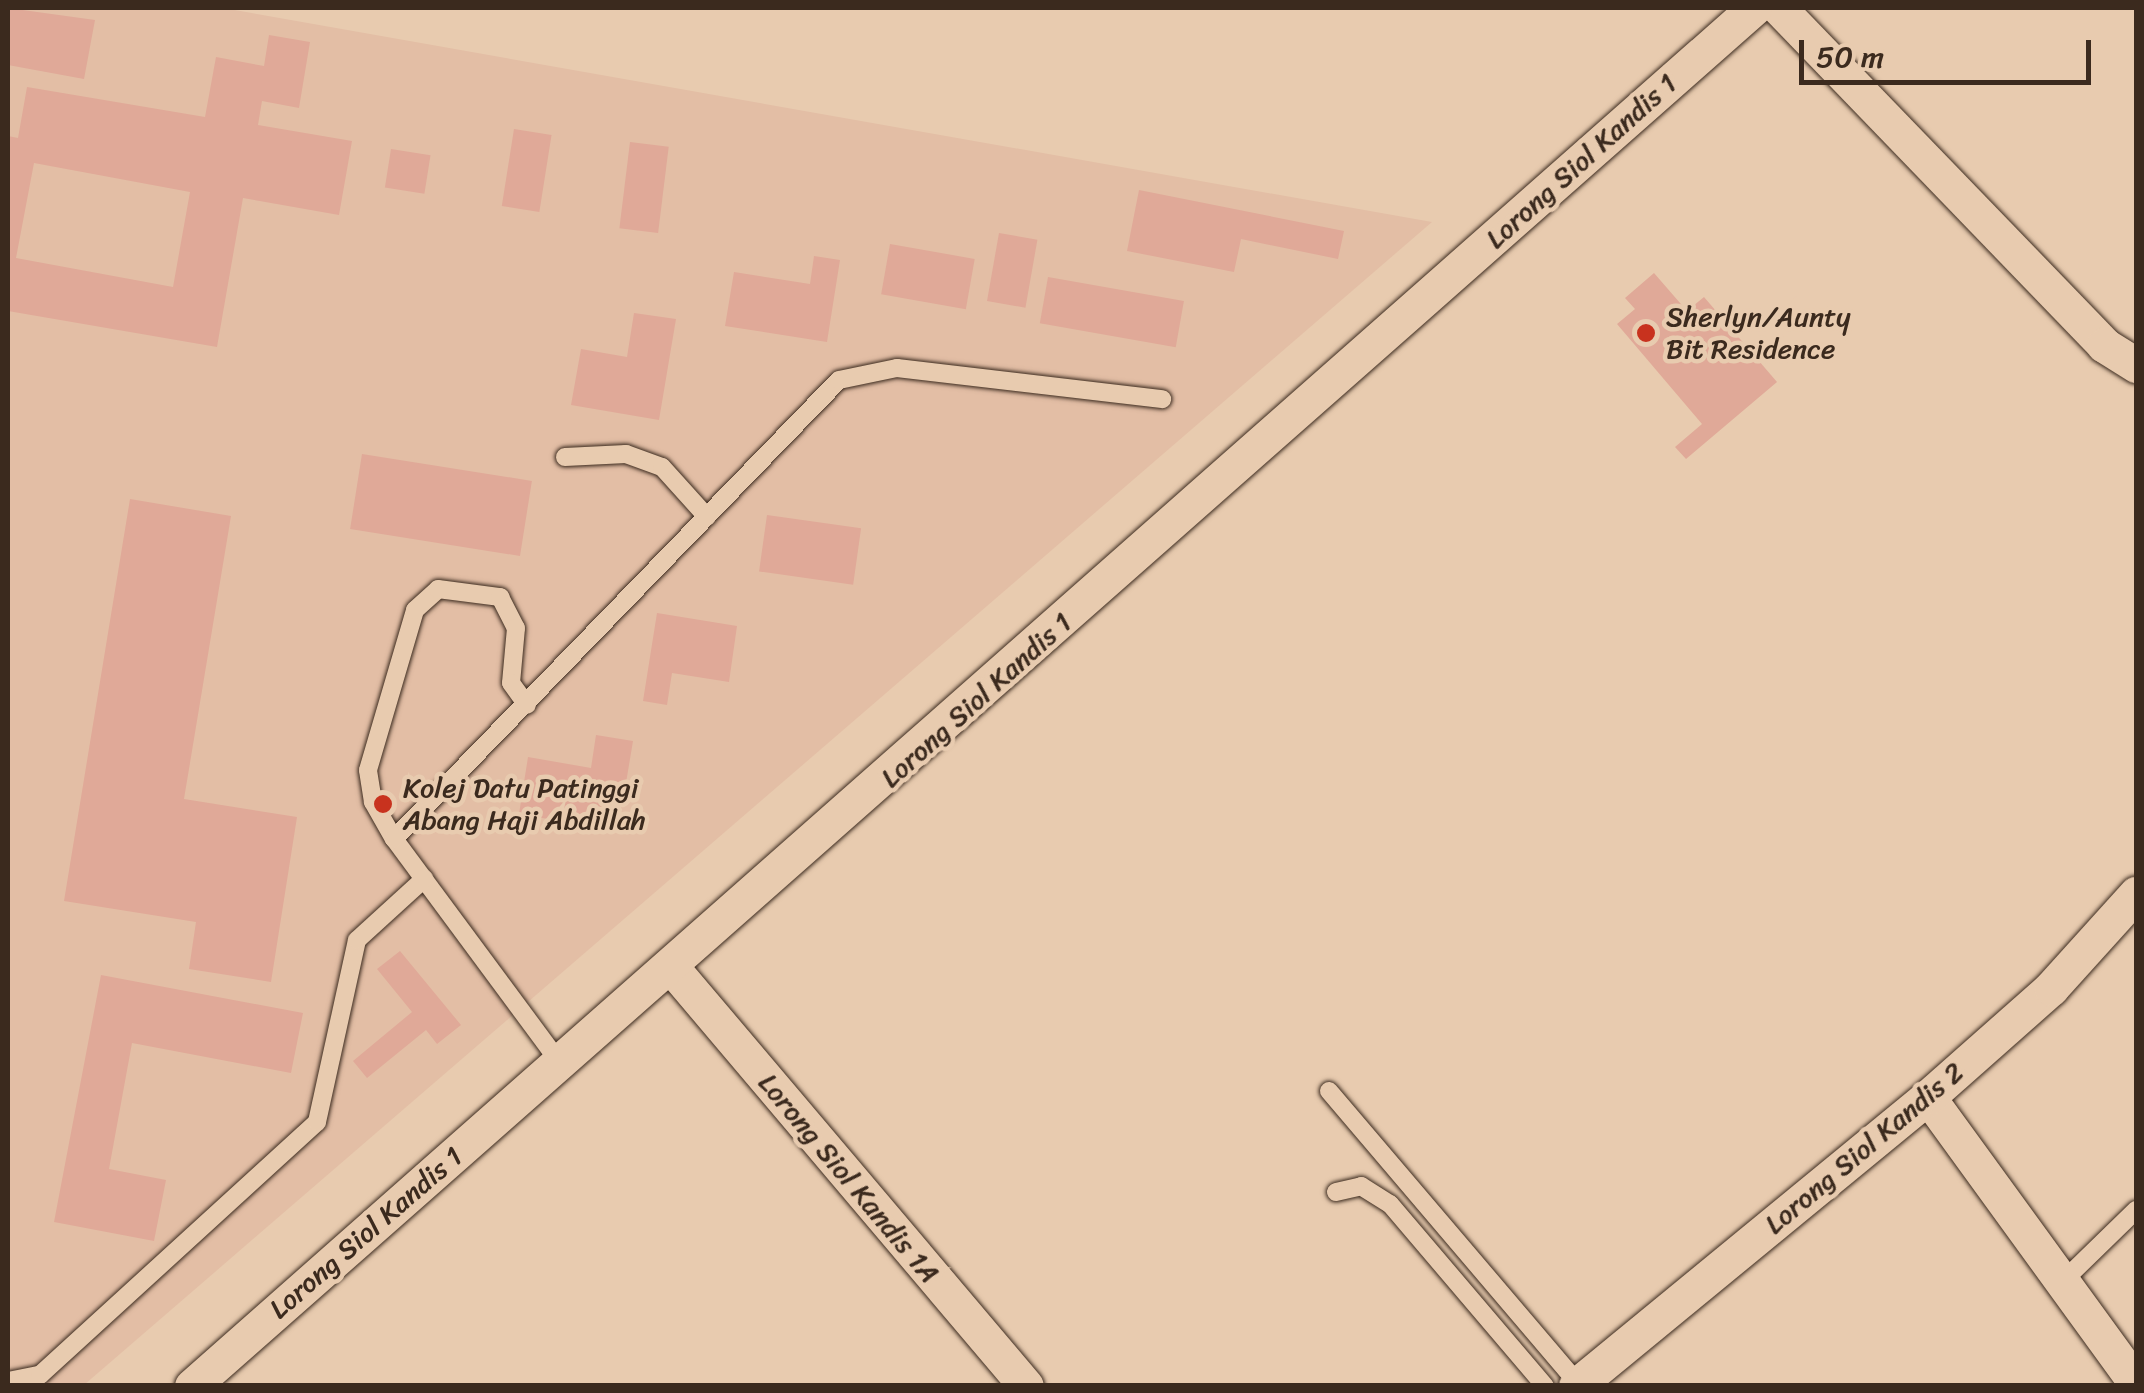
<!DOCTYPE html>
<html>
<head>
<meta charset="utf-8">
<style>
  body { margin:0 }
  #map { position:relative; width:2144px; height:1393px; overflow:hidden; background:#e8cbaf; font-family:Sriracha,sans-serif }
  div>[style] { position:absolute }
  [style*='--x'] { left:calc(var(--x)*1px); top:calc(var(--y)*1px); width:calc(var(--w)*1px); rotate:calc(var(--a)*1deg) }
  .built>* { inset:0; background:#e3bea5 }
  .building>* { inset:0; background:#e0a998; transform-origin:0 0 }
  .roads { filter:drop-shadow(0 0 2px #3b2a1e) drop-shadow(0 0 2px #3b2a1e) }
  .service>* { height:18px; margin:-9px; padding:0 9px; transform-origin:9px; border-radius:9px; background:#e8cbaf }
  .minor>* { height:35px; margin:-17.5px; padding:0 17.5px; transform-origin:17.5px; border-radius:17.5px; background:#e8cbaf }
  .dots>* { width:28px; height:28px; translate:-50% -50%; box-sizing:border-box; border:5px solid #e8cbaf; border-radius:50% }
  span { translate:-50% -50%; white-space:nowrap; text-align:center; line-height:1.15; -webkit-text-stroke:9px #e8cbaf; paint-order:stroke }
  .street-label { font-size:28px; color:#3b2a1e }
  .poi-label { font-size:28px; color:#3b2a1e }
  .left { translate:0 -50%; text-align:left }
  .frame { position:absolute; inset:0; border:10px solid #3b2a1e; pointer-events:none }
  .scale { position:absolute; left:1799px; top:40px; width:292px; height:45px; box-sizing:border-box; border:5px solid #3b2a1e; border-top:0; padding-left:12px; font-size:30px; line-height:35px; white-space:nowrap; color:#3b2a1e; -webkit-text-stroke:8px #e8cbaf; paint-order:stroke }
</style>
</head>
<body>
<div id="map">
  <div class="built">
    <i style="clip-path:polygon(8px 8px,223px 8px,1432px 222px,84px 1385px,8px 1386px)"></i>
  </div>
  <div class="building">
    <i style="clip-path:polygon(8px 8px,95px 20px,84px 79px,8px 65px)"></i>
    <i style="clip-path:polygon(evenodd,269px 35px,310px 42px,299px 108px,262px 101px,258px 125px,352px 141px,339px 215px,243px 198px,217px 347px,8px 311px,8px 136px,18px 138px,27px 87px,205px 117px,216px 57px,264px 66px,269px 35px,34px 163px,190px 192px,173px 287px,16px 258px,34px 163px)"></i>
    <i style="left:514px;top:129px;width:38px;height:78px;rotate:9deg"></i>
    <i style="left:630px;top:142px;width:39px;height:87px;rotate:7deg"></i>
    <i style="left:391px;top:149px;width:40px;height:39px;rotate:9deg"></i>
    <i style="clip-path:polygon(1139px 190px,1344px 231px,1338px 259px,1241px 239px,1234px 272px,1127px 251px)"></i>
    <i style="left:999px;top:233px;width:39px;height:69px;rotate:10deg"></i>
    <i style="left:890px;top:244px;width:86px;height:51px;rotate:10deg"></i>
    <i style="clip-path:polygon(814px 256px,840px 260px,827px 342px,725px 326px,734px 272px,810px 284px)"></i>
    <i style="clip-path:polygon(1654px 273px,1687px 311px,1704px 297px,1777px 382px,1686px 459px,1675px 447px,1702px 424px,1617px 324px,1635px 309px,1625px 298px)"></i>
    <i style="left:1048px;top:277px;width:138px;height:47px;rotate:10deg"></i>
    <i style="clip-path:polygon(634px 313px,676px 319px,659px 420px,571px 405px,581px 349px,627px 357px)"></i>
    <i style="left:362px;top:454px;width:172px;height:76px;rotate:9deg"></i>
    <i style="clip-path:polygon(130px 499px,231px 516px,184px 799px,297px 817px,271px 982px,189px 969px,196px 922px,64px 901px)"></i>
    <i style="left:767px;top:515px;width:95px;height:57px;rotate:8deg"></i>
    <i style="clip-path:polygon(657px 613px,737px 626px,729px 682px,672px 673px,667px 705px,643px 701px)"></i>
    <i style="clip-path:polygon(596px 735px,633px 741px,618px 831px,519px 814px,528px 757px,591px 768px)"></i>
    <i style="clip-path:polygon(400px 951px,461px 1025px,437px 1044px,426px 1030px,367px 1078px,353px 1061px,412px 1012px,377px 969px)"></i>
    <i style="clip-path:polygon(101px 975px,303px 1013px,291px 1073px,132px 1043px,109px 1169px,166px 1180px,154px 1241px,54px 1222px)"></i>
  </div>
  <div class="roads">
    <div class="service">
      <i style="--x:565;--y:457;--w:61;--a:-2.8"></i>
      <i style="--x:626;--y:454;--w:38;--a:20"></i>
      <i style="--x:662;--y:467;--w:67;--a:48"></i>
      <i style="--x:394;--y:839;--w:43;--a:-119.6"></i>
      <i style="--x:373;--y:802;--w:32;--a:-99"></i>
      <i style="--x:368;--y:770;--w:167;--a:-73.6"></i>
      <i style="--x:415;--y:610;--w:31;--a:-42"></i>
      <i style="--x:438;--y:589;--w:63;--a:7.4"></i>
      <i style="--x:500;--y:597;--w:35;--a:63"></i>
      <i style="--x:516;--y:628;--w:55;--a:95.2"></i>
      <i style="--x:511;--y:683;--w:27;--a:54"></i>
      <i style="--x:560;--y:1063;--w:279;--a:-126.5"></i>
      <i style="--x:394;--y:839;--w:639;--a:-45.89"></i>
      <i style="--x:839;--y:380;--w:59;--a:-11.7"></i>
      <i style="--x:897;--y:368;--w:267;--a:6.7"></i>
      <i style="--x:1329;--y:1091;--w:385;--a:49.6"></i>
      <i style="--x:1336;--y:1192;--w:26;--a:-13"></i>
      <i style="--x:1361;--y:1186;--w:34;--a:32"></i>
      <i style="--x:1390;--y:1204;--w:239;--a:49.6"></i>
      <i style="--x:2061;--y:1283;--w:105;--a:-44.2"></i>
      <i style="--x:8;--y:1381;--w:33;--a:-11"></i>
      <i style="--x:40;--y:1375;--w:375;--a:-42.4"></i>
      <i style="--x:317;--y:1122;--w:186;--a:-77.6"></i>
      <i style="--x:357;--y:940;--w:91;--a:-42.3"></i>
    </div>
    <div class="minor">
      <i style="--x:1779;--y:8;--w:468;--a:46"></i>
      <i style="--x:2104;--y:345;--w:38;--a:32"></i>
      <i style="--x:673;--y:969;--w:546;--a:49.75"></i>
      <i style="--x:1928;--y:1097;--w:354;--a:54"></i>
      <i style="--x:192;--y:1386;--w:2083;--a:-41.42"></i>
      <i style="--x:1576;--y:1386;--w:455;--a:-39.4"></i>
      <i style="--x:1928;--y:1097;--w:164;--a:-41.5"></i>
      <i style="--x:2051;--y:988;--w:127;--a:-47.9"></i>
    </div>
  </div>
  <div class="dots">
    <i style="left:1646px;top:333px;background:#c8321e"></i>
    <i style="left:383px;top:804px;background:#c8321e"></i>
  </div>
  <div class="street-label">
    <span style="left:1581px;top:161px;rotate:-42deg">Lorong Siol Kandis 1</span>
    <span style="left:976px;top:700px;rotate:-42deg">Lorong Siol Kandis 1</span>
    <span style="left:1864px;top:1148px;rotate:-40deg">Lorong Siol Kandis 2</span>
    <span style="left:849px;top:1178px;rotate:50deg">Lorong Siol Kandis 1A</span>
    <span style="left:366px;top:1233px;rotate:-41deg">Lorong Siol Kandis 1</span>
  </div>
  <div class="poi-label">
    <span class="left" style="left:1666px;top:333px">Sherlyn/Aunty<br>Bit Residence</span>
    <span class="left" style="left:403px;top:804px">Kolej Datu Patinggi<br>Abang Haji Abdillah</span>
  </div>
  <div class="frame"></div>
  <div class="scale">50 m</div>
</div>
</body>
</html>
